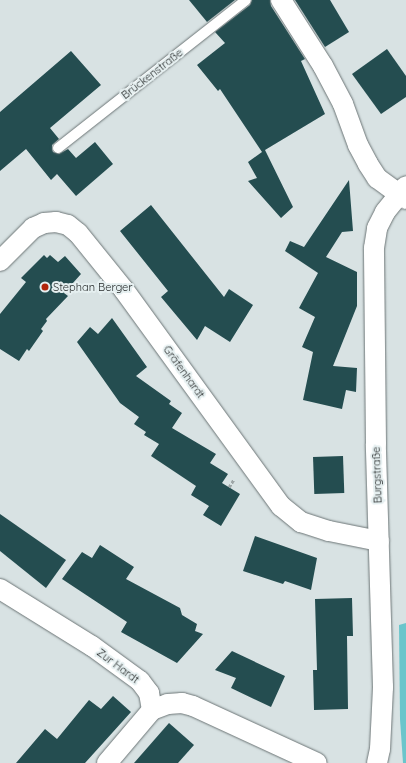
<!DOCTYPE html>
<html>
<head>
<meta charset="utf-8">
<style>
  body { margin:0 }
  #map { position:relative; width:406px; height:763px; overflow:hidden; background:#d8e2e3; font-family:Quicksand,sans-serif }
  div>[style] { position:absolute }
  [style*='--x'] { left:calc(var(--x)*1px); top:calc(var(--y)*1px); width:calc(var(--w)*1px); rotate:calc(var(--a)*1deg) }
  .green>* { inset:0; background:#6ac5cb }
  .building>* { inset:0; background:#244d50; transform-origin:0 0 }
  .path>* { height:2.5px; margin-top:-1.25px; transform-origin:0; background:repeating-linear-gradient(90deg,#9ea6a7 0 3px,transparent 0 5px) }
  .roads { filter:drop-shadow(0 0 1px #6c7576) drop-shadow(0 0 1px #6c7576) }
  .lane>* { height:10px; margin:-5px; padding:0 5px; transform-origin:5px; border-radius:5px; background:#fff }
  .street>* { height:20px; margin:-10px; padding:0 10px; transform-origin:10px; border-radius:10px; background:#fff }
  .dots>* { width:11px; height:11px; translate:-50% -50%; box-sizing:border-box; border:2px solid #e5eff0; border-radius:50% }
  span { translate:-50% -50%; white-space:nowrap; text-align:center; line-height:1.15; -webkit-text-stroke:4px #e5eff0; paint-order:stroke }
  .street-label { font-size:11px; color:#272b2b }
  .poi-label { font-size:11px; color:#272b2b }
  .left { translate:0 -50%; text-align:left }
</style>
</head>
<body>
<div id="map">
  <div class="green">
    <i style="clip-path:polygon(406px 623px,406px 763px,403px 763px,400px 719px,399px 625px)"></i>
  </div>
  <div class="building">
    <i style="clip-path:polygon(189px 0,235px 0,207px 22px)"></i>
    <i style="clip-path:polygon(252px 0,270px 0,271px 6px,305px 59px,301px 61px,325px 114px,265px 150px,293px 207px,281px 218px,248px 181px,257px 178px,248px 162px,262px 152px,220px 89px,218px 91px,197px 65px,225px 43px,215px 32px,250px 5px)"></i>
    <i style="clip-path:polygon(295px 0,330px 0,349px 32px,325px 47px)"></i>
    <i style="clip-path:polygon(387px 49px,406px 76px,406px 97px,381px 114px,352px 74px)"></i>
    <i style="clip-path:polygon(71px 51px,101px 85px,50px 128px,59px 139px,52px 145px,52px 149px,53px 152px,59px 154px,68px 149px,76px 158px,95px 142px,113px 164px,76px 196px,57px 174px,51px 180px,26px 149px,0 171px,0 112px)"></i>
    <i style="clip-path:polygon(349px 180px,353px 231px,342px 232px,326px 257px,357px 272px,357px 306px,333px 366px,357px 368px,356px 392px,346px 390px,342px 409px,303px 400px,313px 352px,302px 347px,315px 317px,299px 308px,318px 273px,285px 251px,290px 241px,304px 247px)"></i>
    <i style="clip-path:polygon(151px 205px,224px 297px,229px 289px,253px 305px,230px 342px,205px 326px,197px 340px,161px 297px,168px 291px,120px 231px)"></i>
    <i style="clip-path:polygon(44px 255px,47px 258px,50px 255px,58px 262px,65px 256px,81px 274px,64px 293px,68px 296px,46px 319px,47px 321px,41px 329px,43px 331px,29px 351px,27px 349px,19px 361px,0 349px,0 314px,26px 282px,21px 278px)"></i>
    <i style="clip-path:polygon(112px 318px,147px 367px,136px 376px,171px 401px,169px 404px,182px 413px,172px 428px,216px 454px,210px 463px,228px 474px,222px 483px,240px 494px,221px 526px,203px 515px,209px 506px,191px 495px,196px 486px,151px 456px,159px 444px,144px 435px,146px 432px,134px 424px,139px 417px,120px 403px,77px 342px,90px 327px,98px 334px)"></i>
    <i style="left:343px;top:456px;width:37px;height:30px;rotate:88deg"></i>
    <i style="clip-path:polygon(0 514px,66px 560px,46px 588px,0 551px)"></i>
    <i style="clip-path:polygon(255px 536px,317px 558px,311px 590px,285px 581px,283px 584px,243px 571px)"></i>
    <i style="clip-path:polygon(100px 545px,134px 567px,126px 579px,180px 608px,182px 615px,197px 624px,195px 631px,203px 634px,177px 663px,121px 632px,127px 622px,62px 579px,82px 552px,92px 558px)"></i>
    <i style="clip-path:polygon(352px 598px,353px 636px,347px 636px,348px 709px,314px 710px,313px 670px,317px 670px,315px 599px)"></i>
    <i style="clip-path:polygon(232px 651px,285px 676px,271px 707px,231px 688px,236px 678px,215px 670px)"></i>
    <i style="clip-path:polygon(113px 696px,131px 712px,85px 763px,16px 763px,45px 729px,57px 739px,89px 700px,101px 709px)"></i>
    <i style="clip-path:polygon(169px 723px,194px 745px,178px 763px,134px 763px)"></i>
  </div>
  <div class="path">
    <i style="--x:229;--y:487;--w:9;--a:-58"></i>
  </div>
  <div class="roads">
    <div class="lane">
      <i style="--x:58;--y:148;--w:239;--a:-38.2"></i>
    </div>
    <div class="street">
      <i style="--x:281;--y:0;--w:78;--a:57.5"></i>
      <i style="--x:323;--y:66;--w:43;--a:62.2"></i>
      <i style="--x:343;--y:104;--w:44;--a:69.9"></i>
      <i style="--x:358;--y:145;--w:21;--a:62"></i>
      <i style="--x:368;--y:164;--w:17;--a:57"></i>
      <i style="--x:377;--y:178;--w:36;--a:36"></i>
      <i style="--x:0;--y:261;--w:47;--a:-45"></i>
      <i style="--x:33;--y:228;--w:12;--a:-24"></i>
      <i style="--x:44;--y:223;--w:12;--a:-5"></i>
      <i style="--x:56;--y:222;--w:12;--a:14"></i>
      <i style="--x:68;--y:225;--w:13;--a:39"></i>
      <i style="--x:78;--y:233;--w:73;--a:51.1"></i>
      <i style="--x:124;--y:290;--w:267;--a:54"></i>
      <i style="--x:281;--y:506;--w:26;--a:39"></i>
      <i style="--x:301;--y:522;--w:29;--a:18"></i>
      <i style="--x:329;--y:531;--w:51;--a:11.3"></i>
      <i style="--x:0;--y:589;--w:108;--a:31.8"></i>
      <i style="--x:92;--y:646;--w:59;--a:36.1"></i>
      <i style="--x:140;--y:681;--w:15;--a:53"></i>
      <i style="--x:149;--y:693;--w:17;--a:80"></i>
      <i style="--x:152;--y:710;--w:17;--a:-21"></i>
      <i style="--x:168;--y:704;--w:14;--a:-4"></i>
      <i style="--x:182;--y:703;--w:11;--a:15"></i>
      <i style="--x:193;--y:706;--w:136;--a:24.7"></i>
      <i style="--x:107;--y:763;--w:70;--a:-49.7"></i>
      <i style="--x:377;--y:763;--w:14;--a:-78"></i>
      <i style="--x:380;--y:749;--w:62;--a:-87.2"></i>
      <i style="--x:383;--y:687;--w:243;--a:-91.7"></i>
      <i style="--x:376;--y:444;--w:196;--a:-90.6"></i>
      <i style="--x:374;--y:248;--w:20;--a:-81"></i>
      <i style="--x:377;--y:228;--w:18;--a:-63"></i>
      <i style="--x:385;--y:212;--w:33;--a:-51"></i>
    </div>
  </div>
  <div class="dots">
    <i style="left:45px;top:287px;background:#b1240b"></i>
  </div>
  <div class="street-label">
    <span style="left:152px;top:74px;rotate:-38deg">Brückenstraße</span>
    <span style="left:184px;top:372px;rotate:54deg">Gräfenhardt</span>
    <span style="left:377px;top:475px;rotate:-92deg">Burgstraße</span>
    <span style="left:118px;top:666px;rotate:37deg">Zur Hardt</span>
  </div>
  <div class="poi-label">
    <span class="left" style="left:53px;top:287px">Stephan Berger</span>
  </div>
</div>
</body>
</html>
